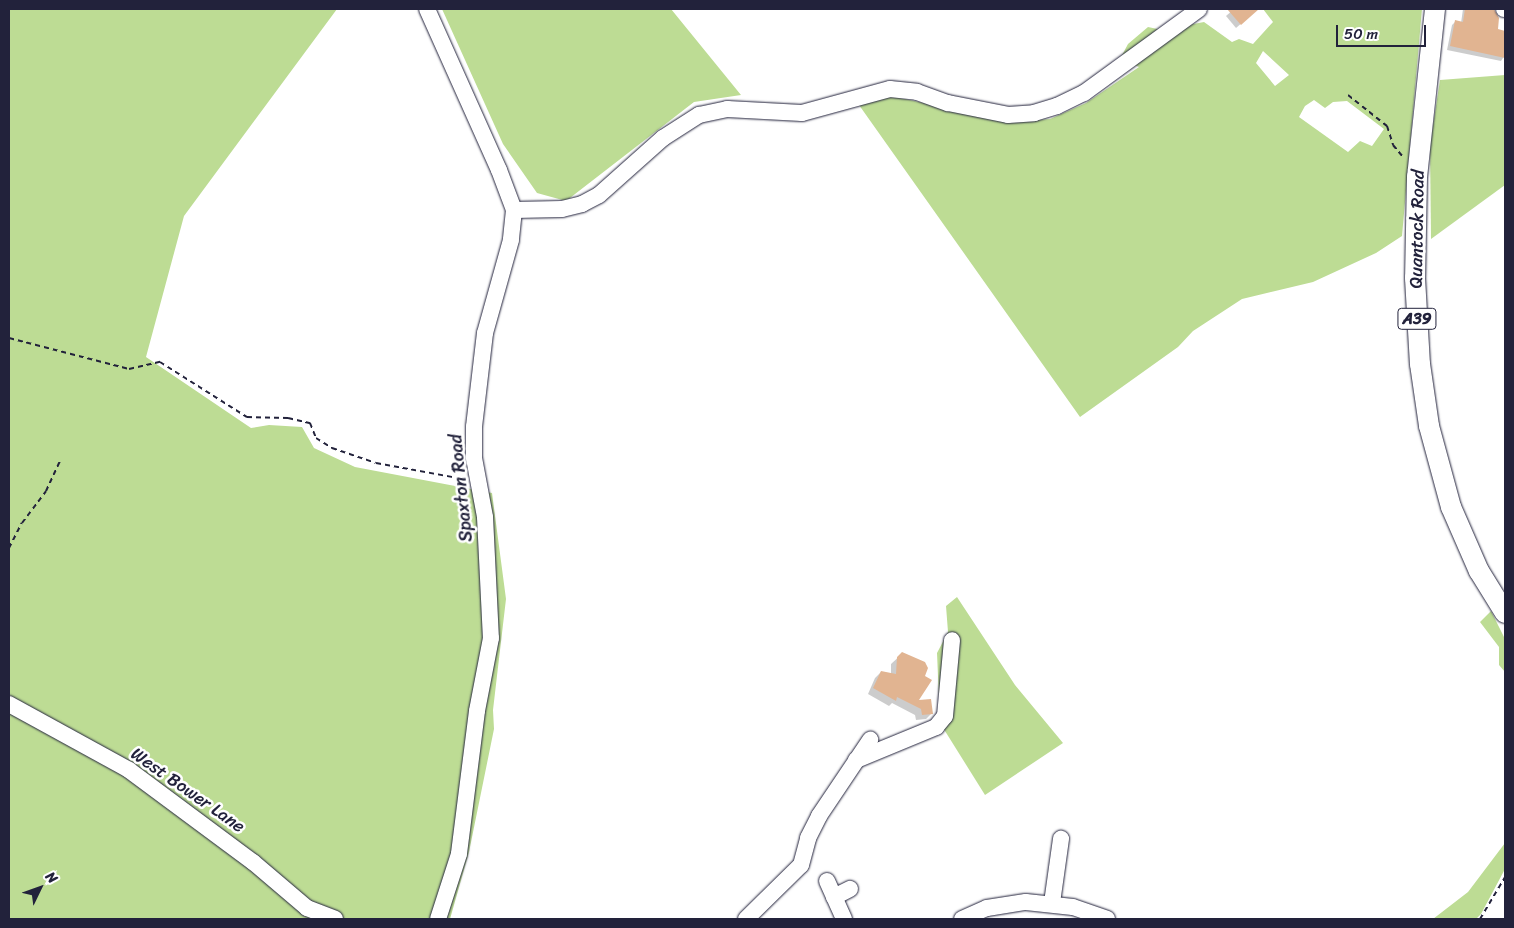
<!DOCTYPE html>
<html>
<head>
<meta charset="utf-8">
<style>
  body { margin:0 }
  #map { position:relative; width:1514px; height:928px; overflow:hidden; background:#fff; font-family:Sriracha,sans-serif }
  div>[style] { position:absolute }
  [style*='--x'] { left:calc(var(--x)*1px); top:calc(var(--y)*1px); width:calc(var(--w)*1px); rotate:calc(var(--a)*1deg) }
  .green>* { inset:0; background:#bddc94 }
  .shadow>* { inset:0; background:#0003 }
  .building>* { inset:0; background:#e1b491 }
  .path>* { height:2px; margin-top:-1px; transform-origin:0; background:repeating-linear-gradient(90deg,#22223b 0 5px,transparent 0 9px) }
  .roads { filter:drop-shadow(0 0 1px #22223b) drop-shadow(0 0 1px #22223b) }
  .minor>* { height:16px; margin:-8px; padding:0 8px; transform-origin:8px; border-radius:8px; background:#fff }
  .major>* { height:20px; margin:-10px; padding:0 10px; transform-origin:10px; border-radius:10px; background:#fff }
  span { translate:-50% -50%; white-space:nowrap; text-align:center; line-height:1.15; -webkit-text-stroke:5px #fff; paint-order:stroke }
  .shield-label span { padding:1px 4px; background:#fff; border:1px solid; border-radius:4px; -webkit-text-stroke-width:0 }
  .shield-label { font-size:16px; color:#22223b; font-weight:700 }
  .street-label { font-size:18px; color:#22223b }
  .frame { position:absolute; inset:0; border:10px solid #22223b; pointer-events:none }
  .north { position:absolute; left:15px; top:863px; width:50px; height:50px; -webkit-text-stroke:4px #fff; paint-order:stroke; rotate:48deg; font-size:14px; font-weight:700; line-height:20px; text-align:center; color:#22223b }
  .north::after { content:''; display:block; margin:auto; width:18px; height:22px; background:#22223b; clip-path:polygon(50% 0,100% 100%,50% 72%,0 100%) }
  .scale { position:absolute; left:1336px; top:25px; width:90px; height:22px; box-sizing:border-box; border:2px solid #22223b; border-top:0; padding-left:6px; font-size:15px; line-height:18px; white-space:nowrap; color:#22223b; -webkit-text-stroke:4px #fff; paint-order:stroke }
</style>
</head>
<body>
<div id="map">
  <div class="green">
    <i style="clip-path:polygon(9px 9px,337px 9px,184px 216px,146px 357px,251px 428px,269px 425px,302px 427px,314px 448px,355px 467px,492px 493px,506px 599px,493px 710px,494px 729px,469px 852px,450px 919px,9px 919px)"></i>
    <i style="clip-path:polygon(442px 9px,671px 9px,741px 95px,694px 102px,566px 201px,537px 193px,503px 144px)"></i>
    <i style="clip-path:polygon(evenodd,1263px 9px,1422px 9px,1402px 236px,1376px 253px,1313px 282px,1242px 299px,1193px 331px,1178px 347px,1080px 417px,859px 105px,891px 96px,1013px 122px,1050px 119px,1086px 103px,1139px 67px,1120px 59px,1128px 44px,1148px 27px,1162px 30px,1204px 22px,1232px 42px,1239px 39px,1253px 44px,1273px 22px,1263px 9px,1263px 51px,1289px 75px,1275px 86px,1256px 63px,1263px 51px,1263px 9px,1314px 100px,1325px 108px,1333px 102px,1347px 101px,1384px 129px,1372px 146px,1360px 141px,1348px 152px,1299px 117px,1305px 106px,1314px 100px)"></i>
    <i style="clip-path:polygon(1505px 75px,1505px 185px,1431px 239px,1430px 145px,1440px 80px)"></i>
    <i style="clip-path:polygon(957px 597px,1015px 685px,1063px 743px,985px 795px,940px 723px,937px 653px,948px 632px,946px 606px)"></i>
    <i style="clip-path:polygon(1491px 611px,1505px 639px,1505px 672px,1499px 665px,1499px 647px,1480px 622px)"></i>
    <i style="clip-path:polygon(1505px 843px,1505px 869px,1481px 914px,1476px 919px,1433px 919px,1468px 892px)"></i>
  </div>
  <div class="shadow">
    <i style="clip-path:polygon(1234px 9px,1258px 9px,1236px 28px,1226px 16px)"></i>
    <i style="clip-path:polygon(1463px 9px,1493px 9px,1498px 18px,1496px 30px,1505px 32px,1505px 55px,1501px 61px,1447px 50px,1452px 25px,1455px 22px,1461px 23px)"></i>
    <i style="clip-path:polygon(903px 653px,916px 702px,932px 713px,926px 719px,916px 720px,915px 715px,892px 703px,889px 706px,868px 694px,875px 678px,881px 672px,891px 674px,891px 664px)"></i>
  </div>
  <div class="building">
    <i style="clip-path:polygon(1227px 9px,1259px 9px,1241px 25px)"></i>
    <i style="clip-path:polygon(1465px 9px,1494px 9px,1499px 18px,1498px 29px,1505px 31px,1505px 58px,1450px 46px,1455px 20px,1463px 22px)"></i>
    <i style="clip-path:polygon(902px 652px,925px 662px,928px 668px,925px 676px,932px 680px,919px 700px,931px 699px,933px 714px,922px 715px,921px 709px,897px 697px,896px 701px,873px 688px,881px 671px,896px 674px,897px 657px)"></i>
  </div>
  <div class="path">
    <i style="--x:1348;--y:95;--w:50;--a:38.5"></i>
    <i style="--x:1387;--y:126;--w:20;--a:72"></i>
    <i style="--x:1393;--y:145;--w:16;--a:50"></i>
    <i style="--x:9;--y:338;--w:124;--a:14.5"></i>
    <i style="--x:129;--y:369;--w:32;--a:-13"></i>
    <i style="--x:160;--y:362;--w:103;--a:32.3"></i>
    <i style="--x:247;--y:417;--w:41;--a:1.4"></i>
    <i style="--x:288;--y:418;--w:23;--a:13"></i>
    <i style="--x:310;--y:423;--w:16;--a:68"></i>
    <i style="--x:316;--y:438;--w:19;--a:32"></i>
    <i style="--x:332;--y:448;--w:46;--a:18.8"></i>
    <i style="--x:376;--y:463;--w:88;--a:10.4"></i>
    <i style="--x:9;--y:548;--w:28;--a:-63"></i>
    <i style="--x:22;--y:523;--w:40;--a:-53"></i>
    <i style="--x:46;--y:491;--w:35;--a:-65"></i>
    <i style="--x:1480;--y:919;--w:49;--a:-59.2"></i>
  </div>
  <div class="roads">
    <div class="minor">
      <i style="--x:427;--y:9;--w:176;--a:65.9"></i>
      <i style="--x:499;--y:170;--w:43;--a:69.4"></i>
      <i style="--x:514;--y:210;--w:30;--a:96"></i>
      <i style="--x:511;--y:240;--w:97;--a:105.6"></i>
      <i style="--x:485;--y:333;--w:95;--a:96.7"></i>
      <i style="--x:474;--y:427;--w:31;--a:90"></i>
      <i style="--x:474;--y:458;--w:60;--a:79.4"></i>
      <i style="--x:485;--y:517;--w:121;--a:87.2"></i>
      <i style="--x:491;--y:638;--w:74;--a:100.9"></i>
      <i style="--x:477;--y:711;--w:144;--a:97.2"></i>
      <i style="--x:459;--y:854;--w:68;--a:107.9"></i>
      <i style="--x:1504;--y:9;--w:1;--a:0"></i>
      <i style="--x:514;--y:210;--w:48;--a:-1.2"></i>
      <i style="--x:562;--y:209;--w:21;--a:-14"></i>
      <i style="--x:582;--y:204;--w:19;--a:-28"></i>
      <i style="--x:599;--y:195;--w:86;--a:-41.7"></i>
      <i style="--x:663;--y:138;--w:43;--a:-32.6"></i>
      <i style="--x:699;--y:115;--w:29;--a:-12"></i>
      <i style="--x:727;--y:109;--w:75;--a:3.1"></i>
      <i style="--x:802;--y:113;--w:91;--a:-15.3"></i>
      <i style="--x:890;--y:89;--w:27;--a:6"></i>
      <i style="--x:917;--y:92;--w:33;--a:20"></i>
      <i style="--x:948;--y:103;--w:61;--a:11.3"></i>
      <i style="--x:1008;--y:115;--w:26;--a:-4"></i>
      <i style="--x:1034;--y:113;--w:24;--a:-17"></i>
      <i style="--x:1057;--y:106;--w:30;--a:-26"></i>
      <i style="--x:1084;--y:93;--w:142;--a:-36.1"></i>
      <i style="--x:9;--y:704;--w:137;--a:28.8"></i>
      <i style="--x:129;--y:770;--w:154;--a:36.6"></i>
      <i style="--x:253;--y:862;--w:71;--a:40.4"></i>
      <i style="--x:307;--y:908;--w:30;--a:21"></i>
      <i style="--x:856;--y:760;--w:87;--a:-22.4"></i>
      <i style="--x:936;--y:727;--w:14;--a:-51"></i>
      <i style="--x:945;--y:716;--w:76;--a:-84.7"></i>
      <i style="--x:827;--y:881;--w:42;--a:65.9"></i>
      <i style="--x:834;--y:897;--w:18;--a:-27"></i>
      <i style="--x:1052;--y:903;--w:65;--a:-82"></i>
      <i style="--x:746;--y:919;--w:77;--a:-44.5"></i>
      <i style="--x:801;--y:865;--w:28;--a:-75"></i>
      <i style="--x:808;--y:838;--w:25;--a:-63"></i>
      <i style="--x:819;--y:816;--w:92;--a:-56.1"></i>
      <i style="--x:962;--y:919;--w:27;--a:-24"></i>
      <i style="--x:987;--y:908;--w:39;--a:-9"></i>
      <i style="--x:1026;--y:902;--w:47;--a:6.1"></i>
      <i style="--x:1073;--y:907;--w:36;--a:19"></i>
    </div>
    <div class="major">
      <i style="--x:1435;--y:9;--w:169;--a:96.1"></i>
      <i style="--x:1417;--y:177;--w:101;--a:91.1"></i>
      <i style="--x:1415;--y:278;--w:86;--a:86.7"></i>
      <i style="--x:1420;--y:364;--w:63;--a:81.7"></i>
      <i style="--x:1429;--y:426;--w:84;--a:74.8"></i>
      <i style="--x:1451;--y:507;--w:70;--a:66.4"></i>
      <i style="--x:1479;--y:571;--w:49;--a:58.2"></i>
    </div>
  </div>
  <div class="shield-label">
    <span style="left:1417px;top:319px">A39</span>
  </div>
  <div class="street-label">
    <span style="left:1417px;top:229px;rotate:-89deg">Quantock Road</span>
    <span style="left:461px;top:488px;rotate:-96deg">Spaxton Road</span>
    <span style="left:188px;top:790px;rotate:35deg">West Bower Lane</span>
  </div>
  <div class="frame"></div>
  <div class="north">N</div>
  <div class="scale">50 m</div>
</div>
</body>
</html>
